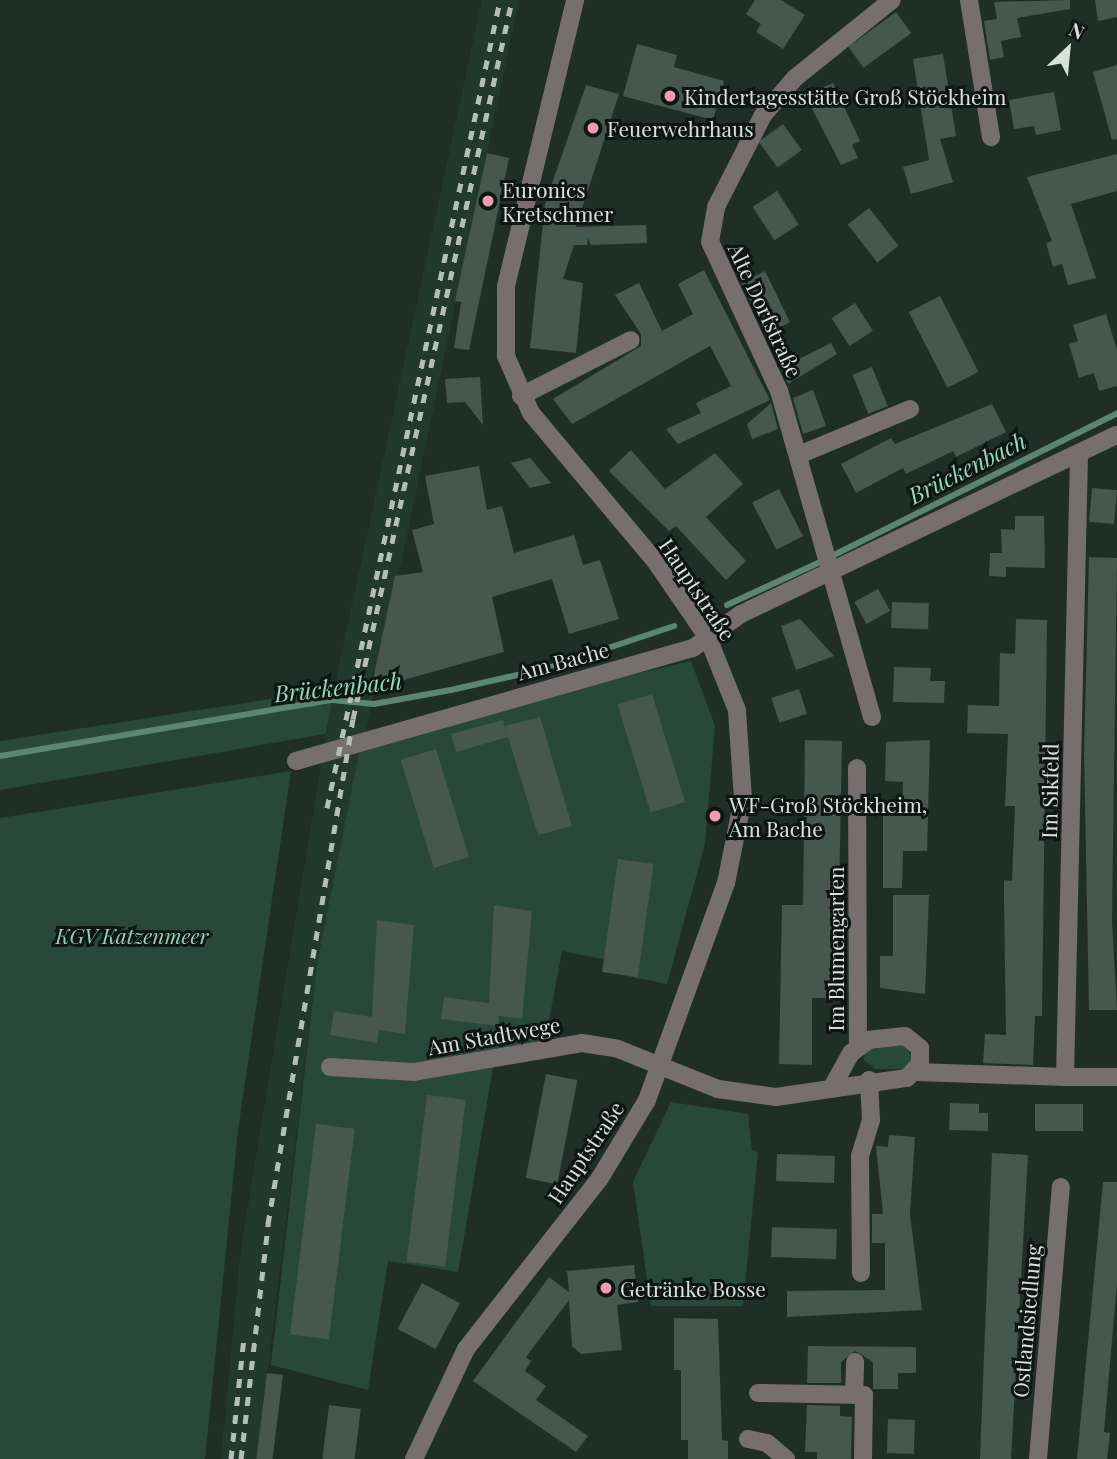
<!DOCTYPE html>
<html>
<head>
<meta charset="utf-8">
<style>
  body { margin:0 }
  #map { position:relative; width:1117px; height:1459px; overflow:hidden; background:#1f2f28; font-family:"Playfair Display",serif }
  div>[style] { position:absolute }
  [style*='--x'] { left:calc(var(--x)*1px); top:calc(var(--y)*1px); width:calc(var(--w)*1px); rotate:calc(var(--a)*1deg) }
  .built>* { inset:0; background:#223930 }
  .green>* { inset:0; background:#28483b }
  .stream>* { height:6px; margin:-3px; padding:0 3px; transform-origin:3px; border-radius:3px; background:#5c8574 }
  .building>* { inset:0; background:#45574f; transform-origin:0 0 }
  .minor>* { height:18px; margin:-9px; padding:0 9px; transform-origin:9px; border-radius:9px; background:#776e70 }
  .rail>* { height:5px; margin-top:-2.5px; transform-origin:0; background:repeating-linear-gradient(90deg,#b3beb9 0 9px,transparent 0 18px) }
  .dots>* { width:19px; height:19px; translate:-50% -50%; box-sizing:border-box; border:4px solid #0e1512; border-radius:50% }
  span { translate:-50% -50%; white-space:nowrap; text-align:center; line-height:1.15; -webkit-text-stroke:6px #0e1512; paint-order:stroke }
  .poi-label { font-size:21px; color:#d7e1dc }
  .left { translate:0 -50%; text-align:left }
  .street-label { font-size:21px; color:#d7e1dc }
  .park-label { font-size:21px; color:#8ed6b8; font-style:italic }
  .water-label { font-size:23px; color:#94dbbe; font-style:italic }
  .north { position:absolute; left:1033px; top:14px; width:70px; height:70px; -webkit-text-stroke:5px #0e1512; paint-order:stroke; rotate:26deg; font-size:19px; font-weight:700; line-height:28px; text-align:center; color:#d7e1dc }
  .north::after { content:''; display:block; margin:auto; width:24px; height:32px; background:#d7e1dc; clip-path:polygon(50% 0,100% 100%,50% 72%,0 100%) }
</style>
</head>
<body>
<div id="map">
  <div class="built">
    <i style="clip-path:polygon(482px 0,519px 0,317px 964px,257px 1459px,221px 1459px,241px 1248px,334px 689px)"></i>
  </div>
  <div class="green">
    <i style="clip-path:polygon(691px 661px,715px 726px,705px 844px,667px 984px,607px 972px,608px 960px,562px 951px,544px 1047px,495px 1056px,458px 1272px,388px 1261px,368px 1390px,271px 1365px,317px 964px,362px 738px)"></i>
    <i style="clip-path:polygon(334px 689px,326px 734px,0 790px,0 741px)"></i>
    <i style="clip-path:polygon(291px 771px,238px 1130px,205px 1459px,0 1459px,0 818px)"></i>
    <i style="clip-path:polygon(904px 1044px,913px 1059px,905px 1069px,875px 1069px,864px 1060px,865px 1048px)"></i>
    <i style="clip-path:polygon(671px 1102px,748px 1114px,752px 1151px,758px 1152px,743px 1306px,651px 1306px,633px 1182px)"></i>
  </div>
  <div class="stream">
    <i style="--x:834;--y:555;--w:317;--a:-26.6"></i>
    <i style="--x:727;--y:605;--w:102;--a:-24.8"></i>
    <i style="--x:0;--y:756;--w:337;--a:-9.6"></i>
    <i style="--x:332;--y:700;--w:42;--a:5.4"></i>
    <i style="--x:374;--y:704;--w:78;--a:-10.3"></i>
    <i style="--x:451;--y:690;--w:99;--a:-12.8"></i>
    <i style="--x:548;--y:668;--w:133;--a:-18.4"></i>
  </div>
  <div class="building">
    <i style="clip-path:polygon(755px 0,781px 0,805px 15px,783px 49px,756px 32px,761px 24px,746px 14px)"></i>
    <i style="clip-path:polygon(1070px 0,1070px 9px,1017px 18px,1021px 37px,1001px 41px,1004px 57px,990px 60px,984px 21px,997px 19px,994px 2px)"></i>
    <i style="clip-path:polygon(1095px 0,1117px 0,1117px 17px,1098px 21px)"></i>
    <i style="left:896px;top:12px;width:26px;height:59px;rotate:54deg"></i>
    <i style="clip-path:polygon(637px 44px,677px 55px,674px 67px,724px 81px,713px 120px,623px 96px)"></i>
    <i style="clip-path:polygon(943px 54px,956px 136px,940px 139px,953px 182px,911px 194px,903px 167px,929px 160px,913px 59px)"></i>
    <i style="clip-path:polygon(1117px 65px,1117px 139px,1112px 140px,1093px 72px)"></i>
    <i style="clip-path:polygon(833px 83px,860px 141px,852px 145px,858px 158px,841px 165px,805px 95px)"></i>
    <i style="clip-path:polygon(586px 85px,619px 94px,576px 227px,646px 225px,647px 243px,591px 245px,588px 238px,587px 245px,574px 245px,563px 279px,583px 283px,576px 353px,530px 348px,545px 204px)"></i>
    <i style="clip-path:polygon(1054px 92px,1061px 130px,1036px 135px,1034px 126px,1014px 129px,1009px 100px)"></i>
    <i style="left:783px;top:124px;width:32px;height:30px;rotate:54deg"></i>
    <i style="clip-path:polygon(487px 153px,509px 158px,469px 350px,454px 348px,461px 302px,455px 301px)"></i>
    <i style="clip-path:polygon(1117px 154px,1117px 191px,1071px 204px,1096px 278px,1068px 285px,1062px 264px,1053px 267px,1046px 243px,1052px 241px,1027px 177px)"></i>
    <i style="left:777px;top:191px;width:40px;height:29px;rotate:57deg"></i>
    <i style="left:869px;top:208px;width:48px;height:27px;rotate:52deg"></i>
    <i style="clip-path:polygon(704px 270px,770px 400px,678px 444px,666px 429px,701px 413px,696px 403px,731px 386px,710px 346px,572px 424px,553px 399px,641px 346px,641px 334px,615px 295px,639px 283px,662px 331px,693px 314px,678px 284px)"></i>
    <i style="left:765px;top:271px;width:57px;height:26px;rotate:64deg"></i>
    <i style="left:940px;top:296px;width:85px;height:35px;rotate:63deg"></i>
    <i style="left:855px;top:303px;width:33px;height:28px;rotate:57deg"></i>
    <i style="clip-path:polygon(1106px 314px,1117px 350px,1117px 386px,1099px 391px,1094px 373px,1079px 378px,1069px 344px,1078px 341px,1073px 325px)"></i>
    <i style="clip-path:polygon(831px 343px,837px 354px,788px 384px,781px 368px)"></i>
    <i style="left:872px;top:367px;width:42px;height:21px;rotate:68deg"></i>
    <i style="clip-path:polygon(480px 377px,483px 425px,465px 402px,447px 403px,445px 379px)"></i>
    <i style="clip-path:polygon(813px 390px,826px 426px,803px 434px,793px 398px)"></i>
    <i style="clip-path:polygon(771px 403px,778px 429px,752px 439px,747px 424px)"></i>
    <i style="clip-path:polygon(992px 404px,1006px 432px,956px 457px,953px 451px,906px 474px,903px 468px,856px 493px,841px 464px,891px 438px,895px 444px)"></i>
    <i style="clip-path:polygon(631px 450px,665px 489px,715px 453px,743px 484px,706px 517px,746px 561px,726px 580px,676px 526px,669px 531px,609px 471px)"></i>
    <i style="clip-path:polygon(530px 458px,551px 483px,530px 488px,511px 463px)"></i>
    <i style="clip-path:polygon(479px 466px,487px 510px,502px 506px,514px 553px,574px 535px,583px 565px,600px 560px,619px 619px,569px 634px,552px 579px,492px 597px,504px 652px,371px 689px,395px 576px,423px 572px,412px 530px,434px 524px,425px 476px)"></i>
    <i style="left:1092px;top:488px;width:25px;height:34px;rotate:5deg"></i>
    <i style="left:779px;top:489px;width:53px;height:30px;rotate:63deg"></i>
    <i style="clip-path:polygon(1015px 516px,1044px 516px,1045px 568px,1006px 567px,1006px 577px,989px 576px,990px 553px,1002px 553px,1001px 529px,1015px 530px)"></i>
    <i style="clip-path:polygon(1089px 557px,1117px 558px,1112px 920px,1117px 1010px,1089px 1010px,1084px 753px)"></i>
    <i style="left:878px;top:589px;width:25px;height:27px;rotate:61deg"></i>
    <i style="left:892px;top:602px;width:37px;height:26px;rotate:2deg"></i>
    <i style="clip-path:polygon(800px 619px,834px 656px,796px 670px,781px 626px)"></i>
    <i style="clip-path:polygon(1016px 619px,1047px 620px,1042px 1016px,1035px 1016px,1033px 1065px,983px 1063px,985px 1034px,1006px 1035px,1004px 898px,1004px 880px,1012px 881px,1015px 806px,1005px 806px,1008px 734px,967px 733px,968px 705px,999px 706px,1000px 653px,1015px 654px)"></i>
    <i style="clip-path:polygon(894px 667px,931px 668px,930px 681px,945px 681px,944px 703px,893px 702px)"></i>
    <i style="left:799px;top:689px;width:26px;height:29px;rotate:72deg"></i>
    <i style="left:652px;top:694px;width:113px;height:36px;rotate:73deg"></i>
    <i style="clip-path:polygon(540px 717px,572px 826px,538px 835px,508px 737px,456px 752px,451px 734px,503px 720px,507px 737px,505px 726px)"></i>
    <i style="clip-path:polygon(805px 740px,842px 741px,839px 898px,831px 998px,812px 998px,812px 1065px,779px 1064px,782px 905px,803px 905px)"></i>
    <i style="clip-path:polygon(930px 740px,927px 851px,903px 851px,902px 888px,883px 888px,883px 815px,902px 815px,903px 782px,885px 781px,886px 742px)"></i>
    <i style="left:436px;top:749px;width:113px;height:37px;rotate:73deg"></i>
    <i style="left:618px;top:859px;width:36px;height:114px;rotate:8deg"></i>
    <i style="clip-path:polygon(893px 895px,929px 895px,925px 994px,880px 988px,880px 956px,893px 956px)"></i>
    <i style="clip-path:polygon(494px 905px,532px 911px,522px 1019px,499px 1016px,498px 1026px,441px 1019px,444px 997px,489px 1003px)"></i>
    <i style="clip-path:polygon(377px 920px,414px 925px,405px 1034px,379px 1030px,377px 1043px,330px 1035px,334px 1011px,372px 1017px)"></i>
    <i style="left:546px;top:1074px;width:32px;height:106px;rotate:11deg"></i>
    <i style="left:427px;top:1095px;width:39px;height:168px;rotate:7deg"></i>
    <i style="clip-path:polygon(950px 1103px,979px 1104px,979px 1113px,988px 1113px,988px 1131px,949px 1130px)"></i>
    <i style="left:1035px;top:1104px;width:48px;height:27px"></i>
    <i style="left:316px;top:1124px;width:39px;height:212px;rotate:7deg"></i>
    <i style="clip-path:polygon(889px 1135px,915px 1137px,910px 1214px,922px 1310px,787px 1317px,787px 1291px,885px 1290px,885px 1243px,872px 1243px,872px 1214px,883px 1214px,876px 1146px,888px 1147px)"></i>
    <i style="clip-path:polygon(992px 1153px,1028px 1155px,1011px 1459px,980px 1459px)"></i>
    <i style="left:777px;top:1154px;width:58px;height:27px;rotate:2deg"></i>
    <i style="clip-path:polygon(1103px 1182px,1117px 1182px,1117px 1283px,1104px 1432px,1110px 1433px,1107px 1459px,1077px 1459px)"></i>
    <i style="left:772px;top:1227px;width:65px;height:30px;rotate:2deg"></i>
    <i style="clip-path:polygon(634px 1265px,638px 1302px,617px 1305px,622px 1350px,581px 1354px,572px 1346px,569px 1300px,526px 1357px,531px 1361px,525px 1371px,546px 1386px,536px 1400px,588px 1436px,576px 1452px,473px 1381px,549px 1277px,569px 1292px,567px 1271px)"></i>
    <i style="left:422px;top:1283px;width:43px;height:52px;rotate:28deg"></i>
    <i style="clip-path:polygon(674px 1318px,718px 1319px,722px 1440px,728px 1441px,728px 1459px,688px 1459px,688px 1440px,681px 1440px,681px 1370px,674px 1370px)"></i>
    <i style="clip-path:polygon(808px 1346px,916px 1347px,916px 1373px,898px 1373px,898px 1389px,873px 1389px,873px 1362px,855px 1351px,841px 1362px,841px 1383px,807px 1383px)"></i>
    <i style="left:267px;top:1373px;width:16px;height:87px;rotate:7deg"></i>
    <i style="left:329px;top:1405px;width:32px;height:54px;rotate:7deg"></i>
    <i style="clip-path:polygon(807px 1405px,840px 1406px,840px 1416px,852px 1417px,851px 1459px,817px 1459px,817px 1452px,805px 1452px)"></i>
    <i style="left:888px;top:1419px;width:27px;height:34px;rotate:2deg"></i>
  </div>
  <div class="minor">
    <i style="--x:969;--y:0;--w:139;--a:80.9"></i>
    <i style="--x:521;--y:396;--w:123;--a:-27"></i>
    <i style="--x:801;--y:454;--w:118;--a:-22.4"></i>
    <i style="--x:1079;--y:455;--w:622;--a:91.29"></i>
    <i style="--x:1065;--y:1077;--w:52;--a:0"></i>
    <i style="--x:872;--y:717;--w:339;--a:-105.9"></i>
    <i style="--x:779;--y:391;--w:164;--a:-114.8"></i>
    <i style="--x:710;--y:242;--w:36;--a:-80"></i>
    <i style="--x:716;--y:207;--w:103;--a:-62.9"></i>
    <i style="--x:763;--y:115;--w:49;--a:-49.1"></i>
    <i style="--x:795;--y:78;--w:124;--a:-38.8"></i>
    <i style="--x:296;--y:761;--w:413;--a:-15.9"></i>
    <i style="--x:693;--y:648;--w:59;--a:-35.3"></i>
    <i style="--x:741;--y:614;--w:416;--a:-25.5"></i>
    <i style="--x:857;--y:768;--w:277;--a:89.8"></i>
    <i style="--x:330;--y:1067;--w:84;--a:3.4"></i>
    <i style="--x:414;--y:1072;--w:170;--a:-9.8"></i>
    <i style="--x:582;--y:1043;--w:36;--a:9"></i>
    <i style="--x:618;--y:1049;--w:108;--a:21.8"></i>
    <i style="--x:718;--y:1089;--w:59;--a:7.9"></i>
    <i style="--x:776;--y:1097;--w:132;--a:-8.3"></i>
    <i style="--x:907;--y:1078;--w:19;--a:-47"></i>
    <i style="--x:920;--y:1064;--w:16;--a:-90"></i>
    <i style="--x:920;--y:1048;--w:19;--a:-141"></i>
    <i style="--x:905;--y:1036;--w:36;--a:174"></i>
    <i style="--x:869;--y:1040;--w:22;--a:144"></i>
    <i style="--x:851;--y:1053;--w:39;--a:119"></i>
    <i style="--x:916;--y:1072;--w:149;--a:1.9"></i>
    <i style="--x:861;--y:1273;--w:117;--a:-90.5"></i>
    <i style="--x:860;--y:1156;--w:38;--a:-73"></i>
    <i style="--x:871;--y:1120;--w:40;--a:-92.9"></i>
    <i style="--x:758;--y:1393;--w:106;--a:1.1"></i>
    <i style="--x:864;--y:1395;--w:64;--a:90.9"></i>
    <i style="--x:854;--y:1395;--w:33;--a:-88"></i>
    <i style="--x:748;--y:1439;--w:19;--a:12"></i>
    <i style="--x:767;--y:1443;--w:25;--a:40"></i>
    <i style="--x:414;--y:1459;--w:122;--a:-64.7"></i>
    <i style="--x:466;--y:1349;--w:217;--a:-51.9"></i>
    <i style="--x:600;--y:1178;--w:91;--a:-58.9"></i>
    <i style="--x:647;--y:1100;--w:231;--a:-70"></i>
    <i style="--x:726;--y:883;--w:86;--a:-78.6"></i>
    <i style="--x:743;--y:799;--w:89;--a:-93.9"></i>
    <i style="--x:737;--y:710;--w:78;--a:-111.9"></i>
    <i style="--x:708;--y:638;--w:92;--a:-124.4"></i>
    <i style="--x:656;--y:562;--w:194;--a:-130"></i>
    <i style="--x:531;--y:413;--w:62;--a:-113.7"></i>
    <i style="--x:506;--y:356;--w:70;--a:-90"></i>
    <i style="--x:506;--y:286;--w:294;--a:-76.4"></i>
    <i style="--x:1038;--y:1459;--w:273;--a:-85.2"></i>
  </div>
  <div class="rail">
    <i style="--x:327;--y:808;--w:826;--a:-77.91"></i>
    <i style="--x:231;--y:1459;--w:123;--a:-83.9"></i>
    <i style="--x:241;--y:1459;--w:237;--a:-83.4"></i>
    <i style="--x:268;--y:1224;--w:512;--a:-80.45"></i>
    <i style="--x:353;--y:719;--w:736;--a:-77.53"></i>
  </div>
  <div class="dots">
    <i style="left:670px;top:96px;background:#f19ab3"></i>
    <i style="left:593px;top:128px;background:#f19ab3"></i>
    <i style="left:488px;top:201px;background:#f19ab3"></i>
    <i style="left:715px;top:816px;background:#f19ab3"></i>
    <i style="left:606px;top:1288px;background:#f19ab3"></i>
  </div>
  <div class="poi-label">
    <span class="left" style="left:684px;top:96px">Kindertagesstätte Groß Stöckheim</span>
    <span class="left" style="left:607px;top:128px">Feuerwehrhaus</span>
    <span class="left" style="left:502px;top:201px">Euronics<br>Kretschmer</span>
    <span class="left" style="left:729px;top:816px">WF-Groß Stöckheim,<br>Am Bache</span>
    <span class="left" style="left:620px;top:1288px">Getränke Bosse</span>
  </div>
  <div class="street-label">
    <span style="left:766px;top:310px;rotate:65deg">Alte Dorfstraße</span>
    <span style="left:698px;top:589px;rotate:56deg">Hauptstraße</span>
    <span style="left:563px;top:660px;rotate:-15deg">Am Bache</span>
    <span style="left:1049px;top:791px;rotate:-89deg">Im Sikfeld</span>
    <span style="left:835px;top:949px;rotate:-90deg">Im Blumengarten</span>
    <span style="left:494px;top:1035px;rotate:-10deg">Am Stadtwege</span>
    <span style="left:585px;top:1152px;rotate:-56deg">Hauptstraße</span>
    <span style="left:1026px;top:1321px;rotate:-85deg">Ostlandsiedlung</span>
  </div>
  <div class="park-label">
    <span style="left:132px;top:935px">KGV Katzenmeer</span>
  </div>
  <div class="water-label">
    <span style="left:967px;top:468px;rotate:-27deg">Brückenbach</span>
    <span style="left:338px;top:687px;rotate:-6deg">Brückenbach</span>
  </div>
  <div class="north">N</div>
</div>
</body>
</html>
